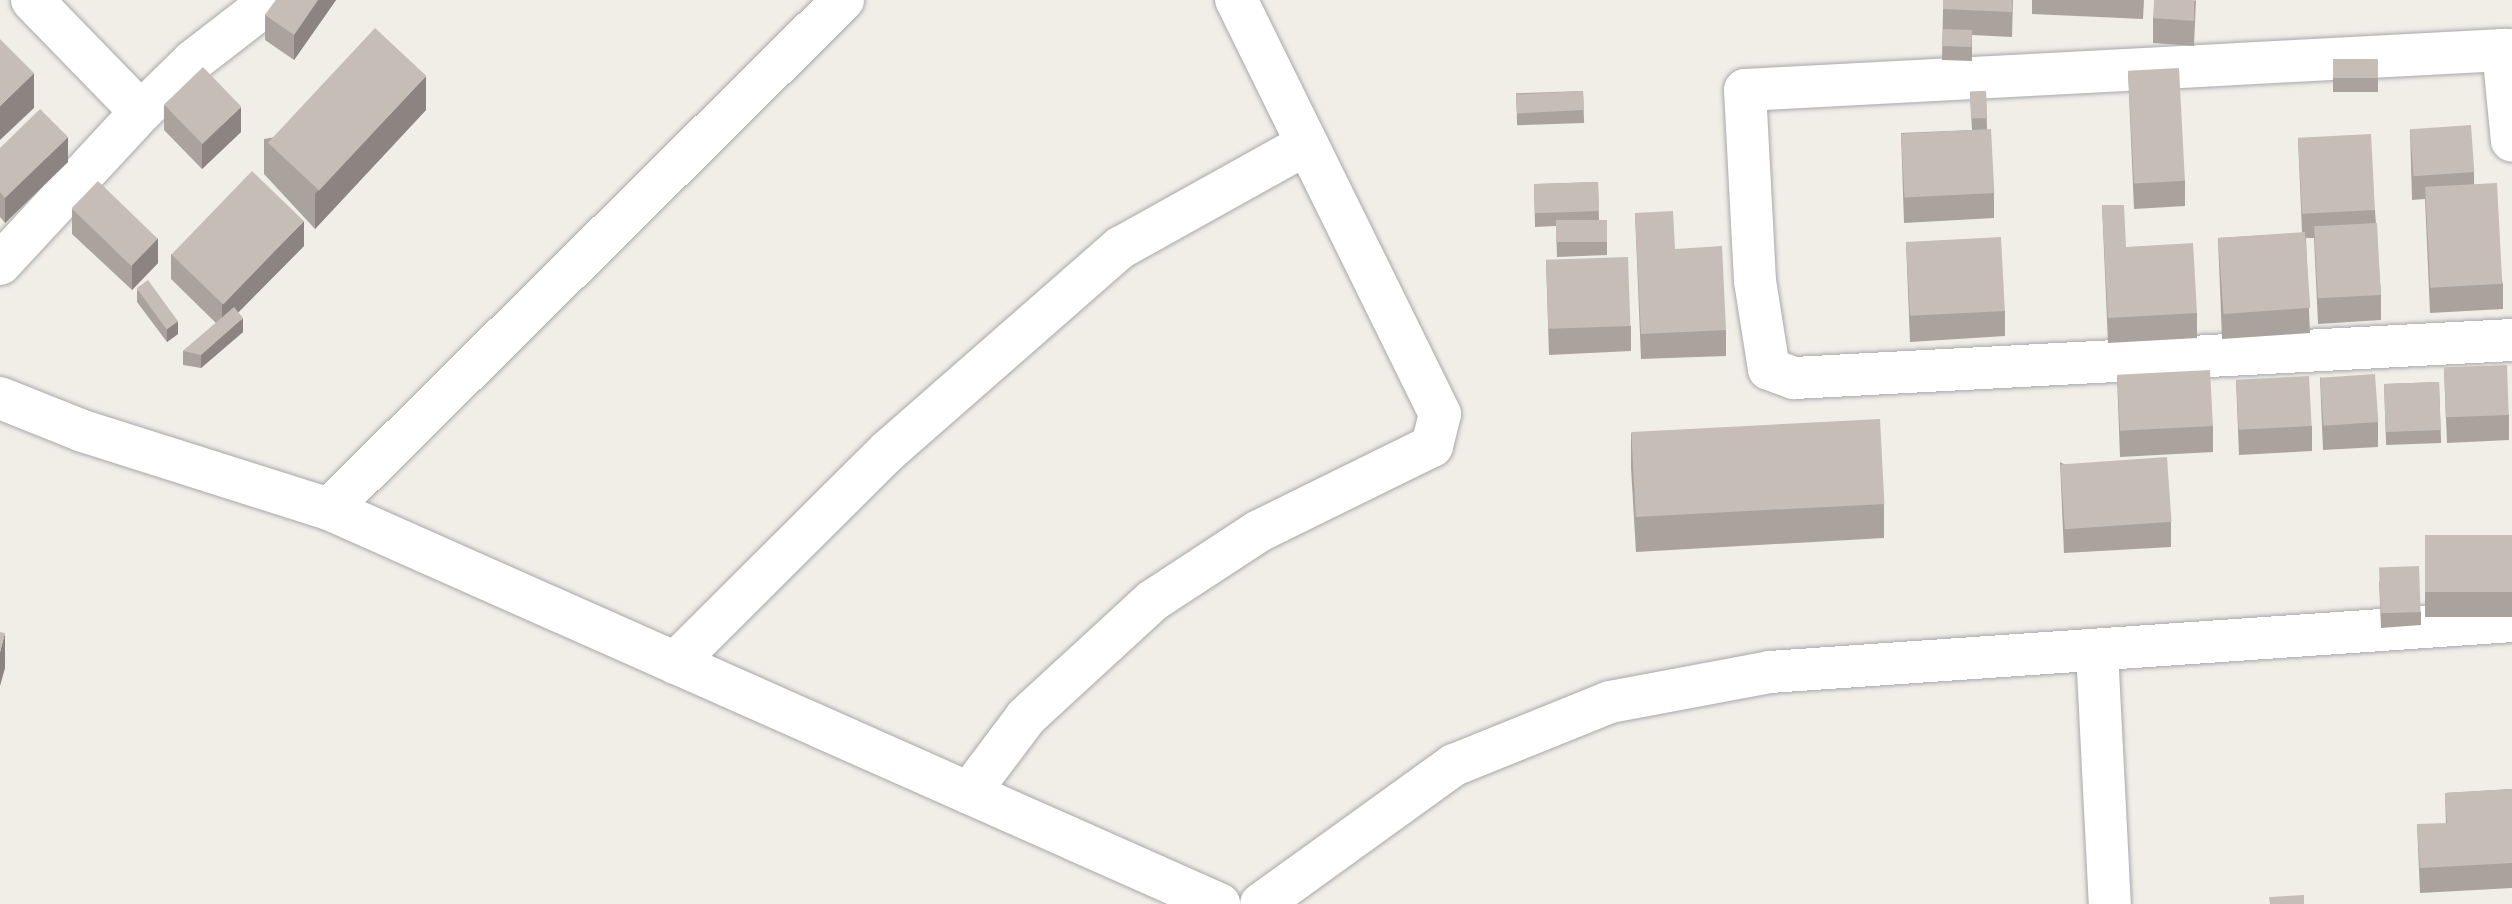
<!DOCTYPE html>
<html>
<head>
<meta charset="utf-8">
<style>
  body { margin:0 }
  #map { position:relative; width:2512px; height:904px; overflow:hidden; background:#f1eee8; font-family:"Nunito Sans",sans-serif }
  div>[style] { position:absolute }
  [style*='--x'] { left:calc(var(--x)*1px); top:calc(var(--y)*1px); width:calc(var(--w)*1px); rotate:calc(var(--a)*1deg) }
  .roads { filter:drop-shadow(0 0 2px #a8a8a8) drop-shadow(0 0 2px #a8a8a8) }
  .street>* { height:42px; margin:-21px; padding:0 21px; transform-origin:21px; border-radius:21px; background:#fff }
  .wall>* { inset:0; background:#aaa39d; transform-origin:0 0 }
  .shaded-wall>* { inset:0; background:#8b8480 }
  .building>* { inset:0; background:#c6bdb7; transform-origin:0 0 }
  span { translate:-50% -50%; white-space:nowrap; text-align:center; line-height:1.15; -webkit-text-stroke:10px #fff; paint-order:stroke }
</style>
</head>
<body>
<div id="map">
  <div class="roads">
    <div class="street">
      <i style="--x:32;--y:0;--w:156;--a:45.8"></i>
      <i style="--x:843;--y:0;--w:723;--a:135.28"></i>
      <i style="--x:329;--y:509;--w:974;--a:23.93"></i>
      <i style="--x:2503;--y:50;--w:759;--a:176.98"></i>
      <i style="--x:1745;--y:90;--w:191;--a:87"></i>
      <i style="--x:1755;--y:281;--w:89;--a:81"></i>
      <i style="--x:1769;--y:369;--w:27;--a:20"></i>
      <i style="--x:1794;--y:378;--w:719;--a:-3.03"></i>
      <i style="--x:2512;--y:50;--w:9;--a:180"></i>
      <i style="--x:2503;--y:50;--w:91;--a:84.4"></i>
      <i style="--x:0;--y:264;--w:207;--a:-47.2"></i>
      <i style="--x:141;--y:112;--w:73;--a:-44.4"></i>
      <i style="--x:193;--y:61;--w:100;--a:-37.7"></i>
      <i style="--x:0;--y:398;--w:89;--a:21.7"></i>
      <i style="--x:83;--y:431;--w:258;--a:17.6"></i>
      <i style="--x:2097;--y:651;--w:253;--a:87.1"></i>
      <i style="--x:675;--y:663;--w:302;--a:-44.9"></i>
      <i style="--x:889;--y:450;--w:307;--a:-41.2"></i>
      <i style="--x:1120;--y:248;--w:214;--a:-29.1"></i>
      <i style="--x:969;--y:793;--w:95;--a:-53.1"></i>
      <i style="--x:1026;--y:717;--w:171;--a:-42.6"></i>
      <i style="--x:1152;--y:601;--w:128;--a:-33.2"></i>
      <i style="--x:1259;--y:531;--w:193;--a:-26.2"></i>
      <i style="--x:1432;--y:446;--w:33;--a:-76"></i>
      <i style="--x:1440;--y:414;--w:462;--a:-116.2"></i>
      <i style="--x:1261;--y:904;--w:238;--a:-35.8"></i>
      <i style="--x:1454;--y:765;--w:168;--a:-22"></i>
      <i style="--x:1610;--y:702;--w:163;--a:-10.6"></i>
      <i style="--x:1770;--y:672;--w:744;--a:-3.93"></i>
    </div>
  </div>
  <div class="wall">
    <i style="clip-path:polygon(276px 0,336px 0,294px 60px,265px 40px,265px 15px)"></i>
    <i style="clip-path:polygon(2013px 0,2012px 37px,1972px 35px,1972px 61px,1942px 60px,1943px 9px)"></i>
    <i style="clip-path:polygon(2032px 0,2144px 0,2143px 19px,2032px 14px)"></i>
    <i style="clip-path:polygon(2196px 0,2194px 46px,2153px 43px,2153px 18px)"></i>
    <i style="left:2378px;top:59px;width:33px;height:45px;rotate:90deg"></i>
    <i style="clip-path:polygon(2128px 71px,2185px 181px,2185px 206px,2134px 209px)"></i>
    <i style="left:1583px;top:91px;width:32px;height:67px;rotate:88deg"></i>
    <i style="clip-path:polygon(1986px 91px,1987px 129px,1994px 193px,1994px 218px,1904px 223px,1901px 133px,1972px 130px,1970px 92px)"></i>
    <i style="clip-path:polygon(164px 105px,241px 132px,202px 169px,164px 130px)"></i>
    <i style="clip-path:polygon(426px 110px,315px 229px,264px 174px,264px 139px)"></i>
    <i style="clip-path:polygon(2410px 129px,2474px 172px,2474px 184px,2503px 284px,2503px 309px,2430px 313px,2425px 199px,2412px 200px)"></i>
    <i style="clip-path:polygon(2298px 138px,2375px 210px,2381px 295px,2381px 320px,2318px 324px,2314px 238px,2306px 238px,2310px 333px,2222px 339px,2218px 238px,2302px 233px)"></i>
    <i style="clip-path:polygon(0 148px,68px 162px,5px 223px,0 217px)"></i>
    <i style="clip-path:polygon(1598px 182px,1599px 221px,1607px 220px,1607px 255px,1557px 257px,1556px 226px,1535px 227px,1534px 184px)"></i>
    <i style="clip-path:polygon(2102px 205px,2126px 247px,2197px 313px,2197px 338px,2108px 343px)"></i>
    <i style="clip-path:polygon(72px 209px,158px 263px,132px 290px,72px 234px)"></i>
    <i style="clip-path:polygon(1635px 213px,1675px 249px,1726px 330px,1726px 356px,1641px 359px)"></i>
    <i style="clip-path:polygon(1906px 242px,2005px 311px,2005px 336px,1910px 342px)"></i>
    <i style="clip-path:polygon(304px 246px,238px 312px,243px 332px,201px 368px,183px 365px,183px 351px,216px 323px,171px 279px,171px 254px)"></i>
    <i style="clip-path:polygon(1546px 260px,1631px 326px,1631px 351px,1549px 355px)"></i>
    <i style="clip-path:polygon(137px 289px,178px 334px,167px 342px,137px 302px)"></i>
    <i style="clip-path:polygon(2444px 369px,2509px 415px,2509px 440px,2447px 443px)"></i>
    <i style="clip-path:polygon(2117px 376px,2213px 426px,2213px 452px,2120px 457px)"></i>
    <i style="clip-path:polygon(2320px 377px,2378px 422px,2378px 447px,2323px 450px)"></i>
    <i style="clip-path:polygon(2236px 380px,2312px 426px,2312px 451px,2239px 455px)"></i>
    <i style="left:2439px;top:382px;width:61px;height:55px;rotate:88deg"></i>
    <i style="clip-path:polygon(1631px 433px,1884px 504px,1884px 538px,1636px 552px,1631px 468px)"></i>
    <i style="clip-path:polygon(2060px 462px,2171px 522px,2171px 547px,2064px 553px)"></i>
    <i style="left:2512px;top:535px;width:82px;height:87px;rotate:90deg"></i>
    <i style="clip-path:polygon(2379px 581px,2421px 612px,2421px 625px,2381px 628px)"></i>
    <i style="clip-path:polygon(2512px 789px,2512px 888px,2420px 893px,2417px 824px,2446px 824px,2445px 793px)"></i>
  </div>
  <div class="shaded-wall">
    <i style="clip-path:polygon(318px 0,336px 0,294px 60px,294px 35px)"></i>
    <i style="clip-path:polygon(34px 73px,34px 108px,0 140px,0 106px)"></i>
    <i style="clip-path:polygon(426px 76px,426px 110px,315px 229px,315px 194px)"></i>
    <i style="clip-path:polygon(241px 107px,241px 132px,202px 169px,202px 144px)"></i>
    <i style="clip-path:polygon(68px 137px,68px 162px,5px 223px,5px 198px)"></i>
    <i style="clip-path:polygon(304px 221px,304px 246px,222px 329px,222px 304px)"></i>
    <i style="clip-path:polygon(158px 238px,158px 263px,132px 290px,132px 265px)"></i>
    <i style="clip-path:polygon(243px 318px,243px 332px,201px 368px,201px 355px)"></i>
    <i style="clip-path:polygon(178px 321px,178px 334px,167px 342px,167px 329px)"></i>
    <i style="clip-path:polygon(5px 633px,5px 668px,0 686px,0 652px)"></i>
  </div>
  <div class="building">
    <i style="clip-path:polygon(276px 0,318px 0,294px 35px,265px 15px)"></i>
    <i style="clip-path:polygon(1943px 0,2012px 0,2012px 12px,1943px 9px)"></i>
    <i style="clip-path:polygon(2154px 0,2194px 0,2194px 21px,2153px 18px)"></i>
    <i style="left:375px;top:28px;width:70px;height:157px;rotate:43deg"></i>
    <i style="left:1943px;top:29px;width:29px;height:17px;rotate:2deg"></i>
    <i style="clip-path:polygon(0 39px,34px 73px,0 106px)"></i>
    <i style="left:2378px;top:59px;width:19px;height:45px;rotate:90deg"></i>
    <i style="left:203px;top:67px;width:55px;height:54px;rotate:46deg"></i>
    <i style="left:2179px;top:68px;width:113px;height:51px;rotate:87deg"></i>
    <i style="left:1583px;top:91px;width:19px;height:67px;rotate:87deg"></i>
    <i style="left:1986px;top:91px;width:27px;height:16px;rotate:88deg"></i>
    <i style="clip-path:polygon(40px 109px,68px 137px,5px 198px,0 192px,0 148px)"></i>
    <i style="left:2471px;top:125px;width:47px;height:61px;rotate:86deg"></i>
    <i style="left:1991px;top:129px;width:64px;height:90px;rotate:87deg"></i>
    <i style="left:2371px;top:134px;width:76px;height:73px;rotate:87deg"></i>
    <i style="left:252px;top:171px;width:72px;height:116px;rotate:44deg"></i>
    <i style="left:98px;top:181px;width:83px;height:38px;rotate:44deg"></i>
    <i style="left:1598px;top:182px;width:29px;height:64px;rotate:88deg"></i>
    <i style="left:2497px;top:183px;width:101px;height:72px;rotate:87deg"></i>
    <i style="clip-path:polygon(2102px 205px,2124px 205px,2126px 247px,2193px 243px,2197px 313px,2108px 318px)"></i>
    <i style="clip-path:polygon(1673px 211px,1675px 249px,1722px 246px,1726px 330px,1641px 334px,1635px 213px)"></i>
    <i style="left:1607px;top:220px;width:22px;height:51px;rotate:90deg"></i>
    <i style="left:2377px;top:223px;width:72px;height:63px;rotate:87deg"></i>
    <i style="left:2305px;top:232px;width:76px;height:87px;rotate:86deg"></i>
    <i style="left:2001px;top:237px;width:74px;height:95px;rotate:87deg"></i>
    <i style="left:1628px;top:257px;width:69px;height:82px;rotate:88deg"></i>
    <i style="left:148px;top:280px;width:51px;height:14px;rotate:54deg"></i>
    <i style="clip-path:polygon(234px 307px,243px 318px,201px 355px,183px 351px)"></i>
    <i style="left:2507px;top:365px;width:50px;height:63px;rotate:88deg"></i>
    <i style="left:2210px;top:370px;width:56px;height:93px;rotate:87deg"></i>
    <i style="left:2375px;top:374px;width:48px;height:55px;rotate:86deg"></i>
    <i style="left:2309px;top:376px;width:50px;height:73px;rotate:87deg"></i>
    <i style="left:2439px;top:382px;width:48px;height:55px;rotate:88deg"></i>
    <i style="left:1880px;top:419px;width:85px;height:249px;rotate:87deg"></i>
    <i style="left:2167px;top:457px;width:65px;height:107px;rotate:86deg"></i>
    <i style="left:2512px;top:535px;width:57px;height:87px;rotate:90deg"></i>
    <i style="left:2419px;top:566px;width:46px;height:40px;rotate:88deg"></i>
    <i style="clip-path:polygon(0 632px,5px 633px,0 652px)"></i>
    <i style="clip-path:polygon(2512px 789px,2512px 863px,2420px 868px,2417px 824px,2447px 823px,2445px 793px)"></i>
    <i style="clip-path:polygon(2304px 895px,2304px 904px,2270px 904px,2269px 897px)"></i>
  </div>
</div>
</body>
</html>
